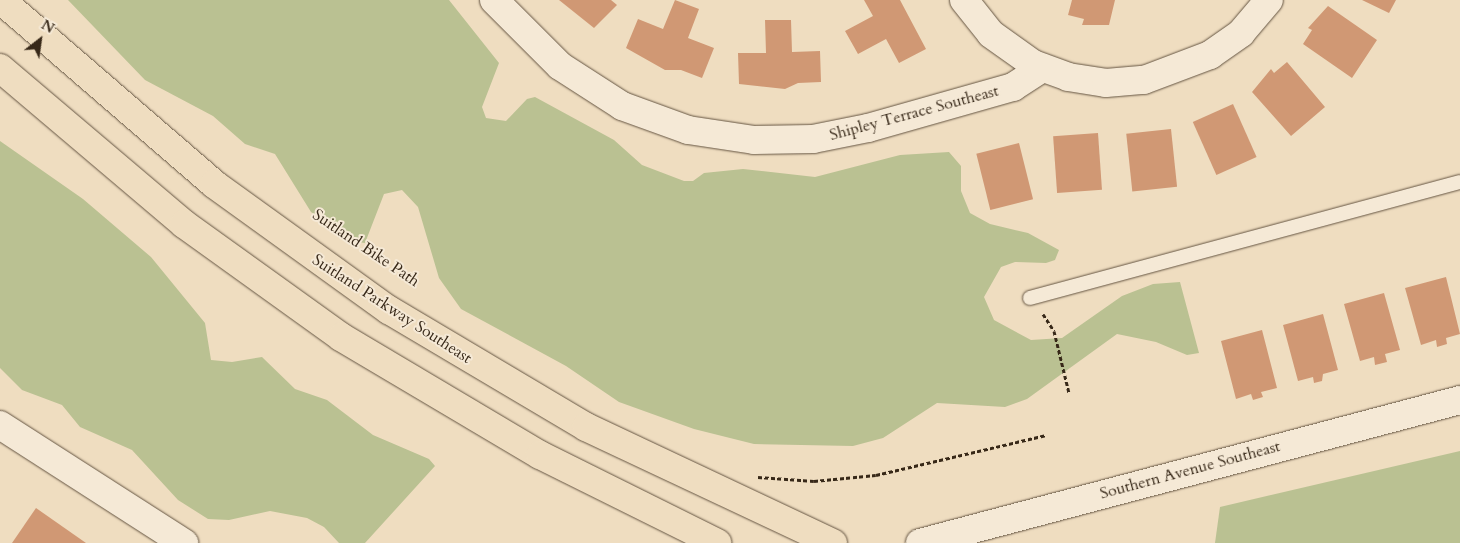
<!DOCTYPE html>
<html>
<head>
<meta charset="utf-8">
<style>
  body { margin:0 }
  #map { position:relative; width:1460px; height:543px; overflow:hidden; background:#efddc0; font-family:Cardo,serif }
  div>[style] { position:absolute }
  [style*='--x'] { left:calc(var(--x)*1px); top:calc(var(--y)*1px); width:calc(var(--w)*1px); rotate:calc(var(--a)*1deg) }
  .green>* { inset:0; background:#bac192 }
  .building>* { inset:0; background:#d09874; transform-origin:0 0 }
  .path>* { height:3px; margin-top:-1.5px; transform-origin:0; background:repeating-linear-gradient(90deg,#372818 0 4px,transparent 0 6.5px) }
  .roads { filter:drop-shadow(0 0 1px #655542) drop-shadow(0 0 1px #655542) }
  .lane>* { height:14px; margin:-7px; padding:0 7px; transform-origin:7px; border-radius:7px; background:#f5e9d6 }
  .street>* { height:28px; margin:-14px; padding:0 14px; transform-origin:14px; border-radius:14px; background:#f5e9d6 }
  .secondary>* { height:28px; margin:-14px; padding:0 14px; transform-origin:14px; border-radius:14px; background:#f5e9d6 }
  .highway>* { height:28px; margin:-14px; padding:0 14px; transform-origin:14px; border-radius:14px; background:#efddc0 }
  span { translate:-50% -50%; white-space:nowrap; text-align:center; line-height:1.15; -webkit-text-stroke:4px #f5e9d6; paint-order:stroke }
  .street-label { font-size:16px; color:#372818 }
  .north { position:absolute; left:15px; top:15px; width:50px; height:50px; -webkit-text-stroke:4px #f5e9d6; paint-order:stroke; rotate:30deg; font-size:14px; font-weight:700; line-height:20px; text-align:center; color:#372818 }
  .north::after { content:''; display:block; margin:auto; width:18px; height:22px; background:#372818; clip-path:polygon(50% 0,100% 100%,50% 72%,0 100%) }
</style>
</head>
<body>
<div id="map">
  <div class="green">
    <i style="clip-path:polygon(68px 0,449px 0,499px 63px,482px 107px,486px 118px,506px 121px,527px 99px,535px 97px,614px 140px,642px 165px,684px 181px,693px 181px,704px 173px,743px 169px,815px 177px,900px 155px,949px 152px,961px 166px,961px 191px,970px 213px,990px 224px,1028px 233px,1059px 250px,1055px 260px,1046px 263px,1015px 262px,1001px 267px,984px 297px,994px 320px,1031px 340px,1062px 338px,1122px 296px,1153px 284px,1180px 282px,1199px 353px,1187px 355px,1156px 342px,1117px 334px,1027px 399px,1005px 407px,937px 403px,883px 438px,853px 446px,754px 444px,694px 429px,619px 402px,566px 366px,461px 309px,439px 278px,418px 207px,402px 190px,384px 194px,365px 243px,351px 241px,311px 212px,275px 154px,245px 144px,213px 116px,145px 80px)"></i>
    <i style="clip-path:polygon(0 141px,83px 199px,151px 257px,205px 323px,211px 360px,232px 362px,262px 357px,295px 389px,327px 400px,373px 435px,429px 459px,435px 466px,365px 543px,339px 543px,324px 527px,307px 518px,270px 511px,229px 520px,208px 519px,178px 500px,132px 450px,80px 427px,62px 405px,22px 390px,0 368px)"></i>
    <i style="clip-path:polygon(1460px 451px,1460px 543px,1215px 543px,1220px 507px)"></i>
  </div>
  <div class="building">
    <i style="clip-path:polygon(559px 0,611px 0,617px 5px,594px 28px)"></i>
    <i style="clip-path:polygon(675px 0,699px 9px,688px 38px,714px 48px,702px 78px,681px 70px,665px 70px,626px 48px,638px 19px,663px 29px)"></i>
    <i style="clip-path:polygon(864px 0,900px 0,926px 49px,899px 63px,886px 39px,858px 54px,845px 31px,873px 16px)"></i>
    <i style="clip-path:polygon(1072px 0,1115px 0,1109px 25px,1082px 25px,1084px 19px,1068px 15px)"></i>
    <i style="clip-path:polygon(1362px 0,1396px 0,1389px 13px)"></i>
    <i style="clip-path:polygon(1328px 6px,1377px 40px,1352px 78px,1303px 44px,1312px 30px,1308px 28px)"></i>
    <i style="clip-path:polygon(765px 20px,791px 20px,792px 52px,820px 51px,821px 82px,798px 83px,785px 89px,739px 84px,738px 53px,766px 53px)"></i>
    <i style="clip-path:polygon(1287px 62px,1325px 107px,1291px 136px,1252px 92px,1271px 69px,1274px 73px)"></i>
    <i style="left:1233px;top:104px;width:58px;height:44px;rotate:66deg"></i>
    <i style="left:1171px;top:129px;width:58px;height:45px;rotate:84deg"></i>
    <i style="left:1098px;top:133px;width:57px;height:45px;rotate:86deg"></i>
    <i style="left:1019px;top:143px;width:58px;height:44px;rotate:76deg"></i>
    <i style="clip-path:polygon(1446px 277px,1460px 334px,1446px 338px,1447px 344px,1437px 347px,1436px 340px,1421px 345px,1405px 288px)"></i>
    <i style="clip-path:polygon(1384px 293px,1400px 350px,1385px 354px,1387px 362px,1375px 365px,1374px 357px,1360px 361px,1344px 304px)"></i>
    <i style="clip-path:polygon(1323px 314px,1338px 370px,1323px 374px,1322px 381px,1314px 383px,1313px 377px,1298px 381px,1283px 325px)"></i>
    <i style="clip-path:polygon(1262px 330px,1277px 388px,1261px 392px,1263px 397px,1253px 400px,1251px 394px,1236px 399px,1221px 341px)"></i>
    <i style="clip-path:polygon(36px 508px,86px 543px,12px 543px)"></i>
  </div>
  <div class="path">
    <i style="--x:1043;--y:314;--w:20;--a:57"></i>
    <i style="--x:1054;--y:331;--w:64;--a:76.4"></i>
    <i style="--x:758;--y:477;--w:56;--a:4.1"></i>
    <i style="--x:814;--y:481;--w:62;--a:-5.5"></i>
    <i style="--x:876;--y:475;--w:175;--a:-13.2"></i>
  </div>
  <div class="roads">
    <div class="lane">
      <i style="--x:1030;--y:298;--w:445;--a:-15.1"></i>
    </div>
    <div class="street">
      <i style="--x:494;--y:0;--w:93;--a:45"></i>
      <i style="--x:560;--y:66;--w:74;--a:32.8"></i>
      <i style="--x:622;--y:106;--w:70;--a:20"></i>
      <i style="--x:688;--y:130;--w:67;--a:8.6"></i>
      <i style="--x:754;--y:140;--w:59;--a:-1"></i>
      <i style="--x:813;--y:139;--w:56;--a:-11.3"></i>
      <i style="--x:868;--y:128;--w:151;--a:-15.8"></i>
      <i style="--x:1013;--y:87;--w:35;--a:-33"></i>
      <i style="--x:964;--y:0;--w:43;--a:51.5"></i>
      <i style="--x:991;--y:34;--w:52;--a:35.5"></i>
      <i style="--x:1033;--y:64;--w:37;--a:20"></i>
      <i style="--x:1068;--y:77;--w:38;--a:9"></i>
      <i style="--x:1106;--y:83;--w:38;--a:-5"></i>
      <i style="--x:1144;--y:80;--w:71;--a:-20.7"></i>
      <i style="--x:1210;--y:55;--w:38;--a:-35"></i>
      <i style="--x:1241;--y:33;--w:43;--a:-49.7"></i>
      <i style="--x:0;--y:425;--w:219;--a:32.7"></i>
    </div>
    <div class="secondary">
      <i style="--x:920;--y:543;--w:559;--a:-14.83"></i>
    </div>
    <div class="highway">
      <i style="--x:1;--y:0;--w:281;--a:40.8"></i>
      <i style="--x:214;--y:184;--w:216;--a:35.8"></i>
      <i style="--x:389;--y:310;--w:229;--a:30.7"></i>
      <i style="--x:586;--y:427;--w:273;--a:25.2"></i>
      <i style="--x:0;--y:68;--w:241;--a:40.3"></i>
      <i style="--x:184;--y:224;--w:193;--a:35.7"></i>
      <i style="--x:341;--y:337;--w:231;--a:30.7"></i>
      <i style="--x:540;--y:455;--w:198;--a:26.4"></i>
    </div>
  </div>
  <div class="street-label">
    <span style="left:914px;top:113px;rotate:-15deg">Shipley Terrace Southeast</span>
    <span style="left:366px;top:248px;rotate:34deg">Suitland Bike Path</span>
    <span style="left:392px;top:309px;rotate:33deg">Suitland Parkway Southeast</span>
    <span style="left:1190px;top:470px;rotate:-15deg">Southern Avenue Southeast</span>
  </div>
  <div class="north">N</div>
</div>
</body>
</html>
